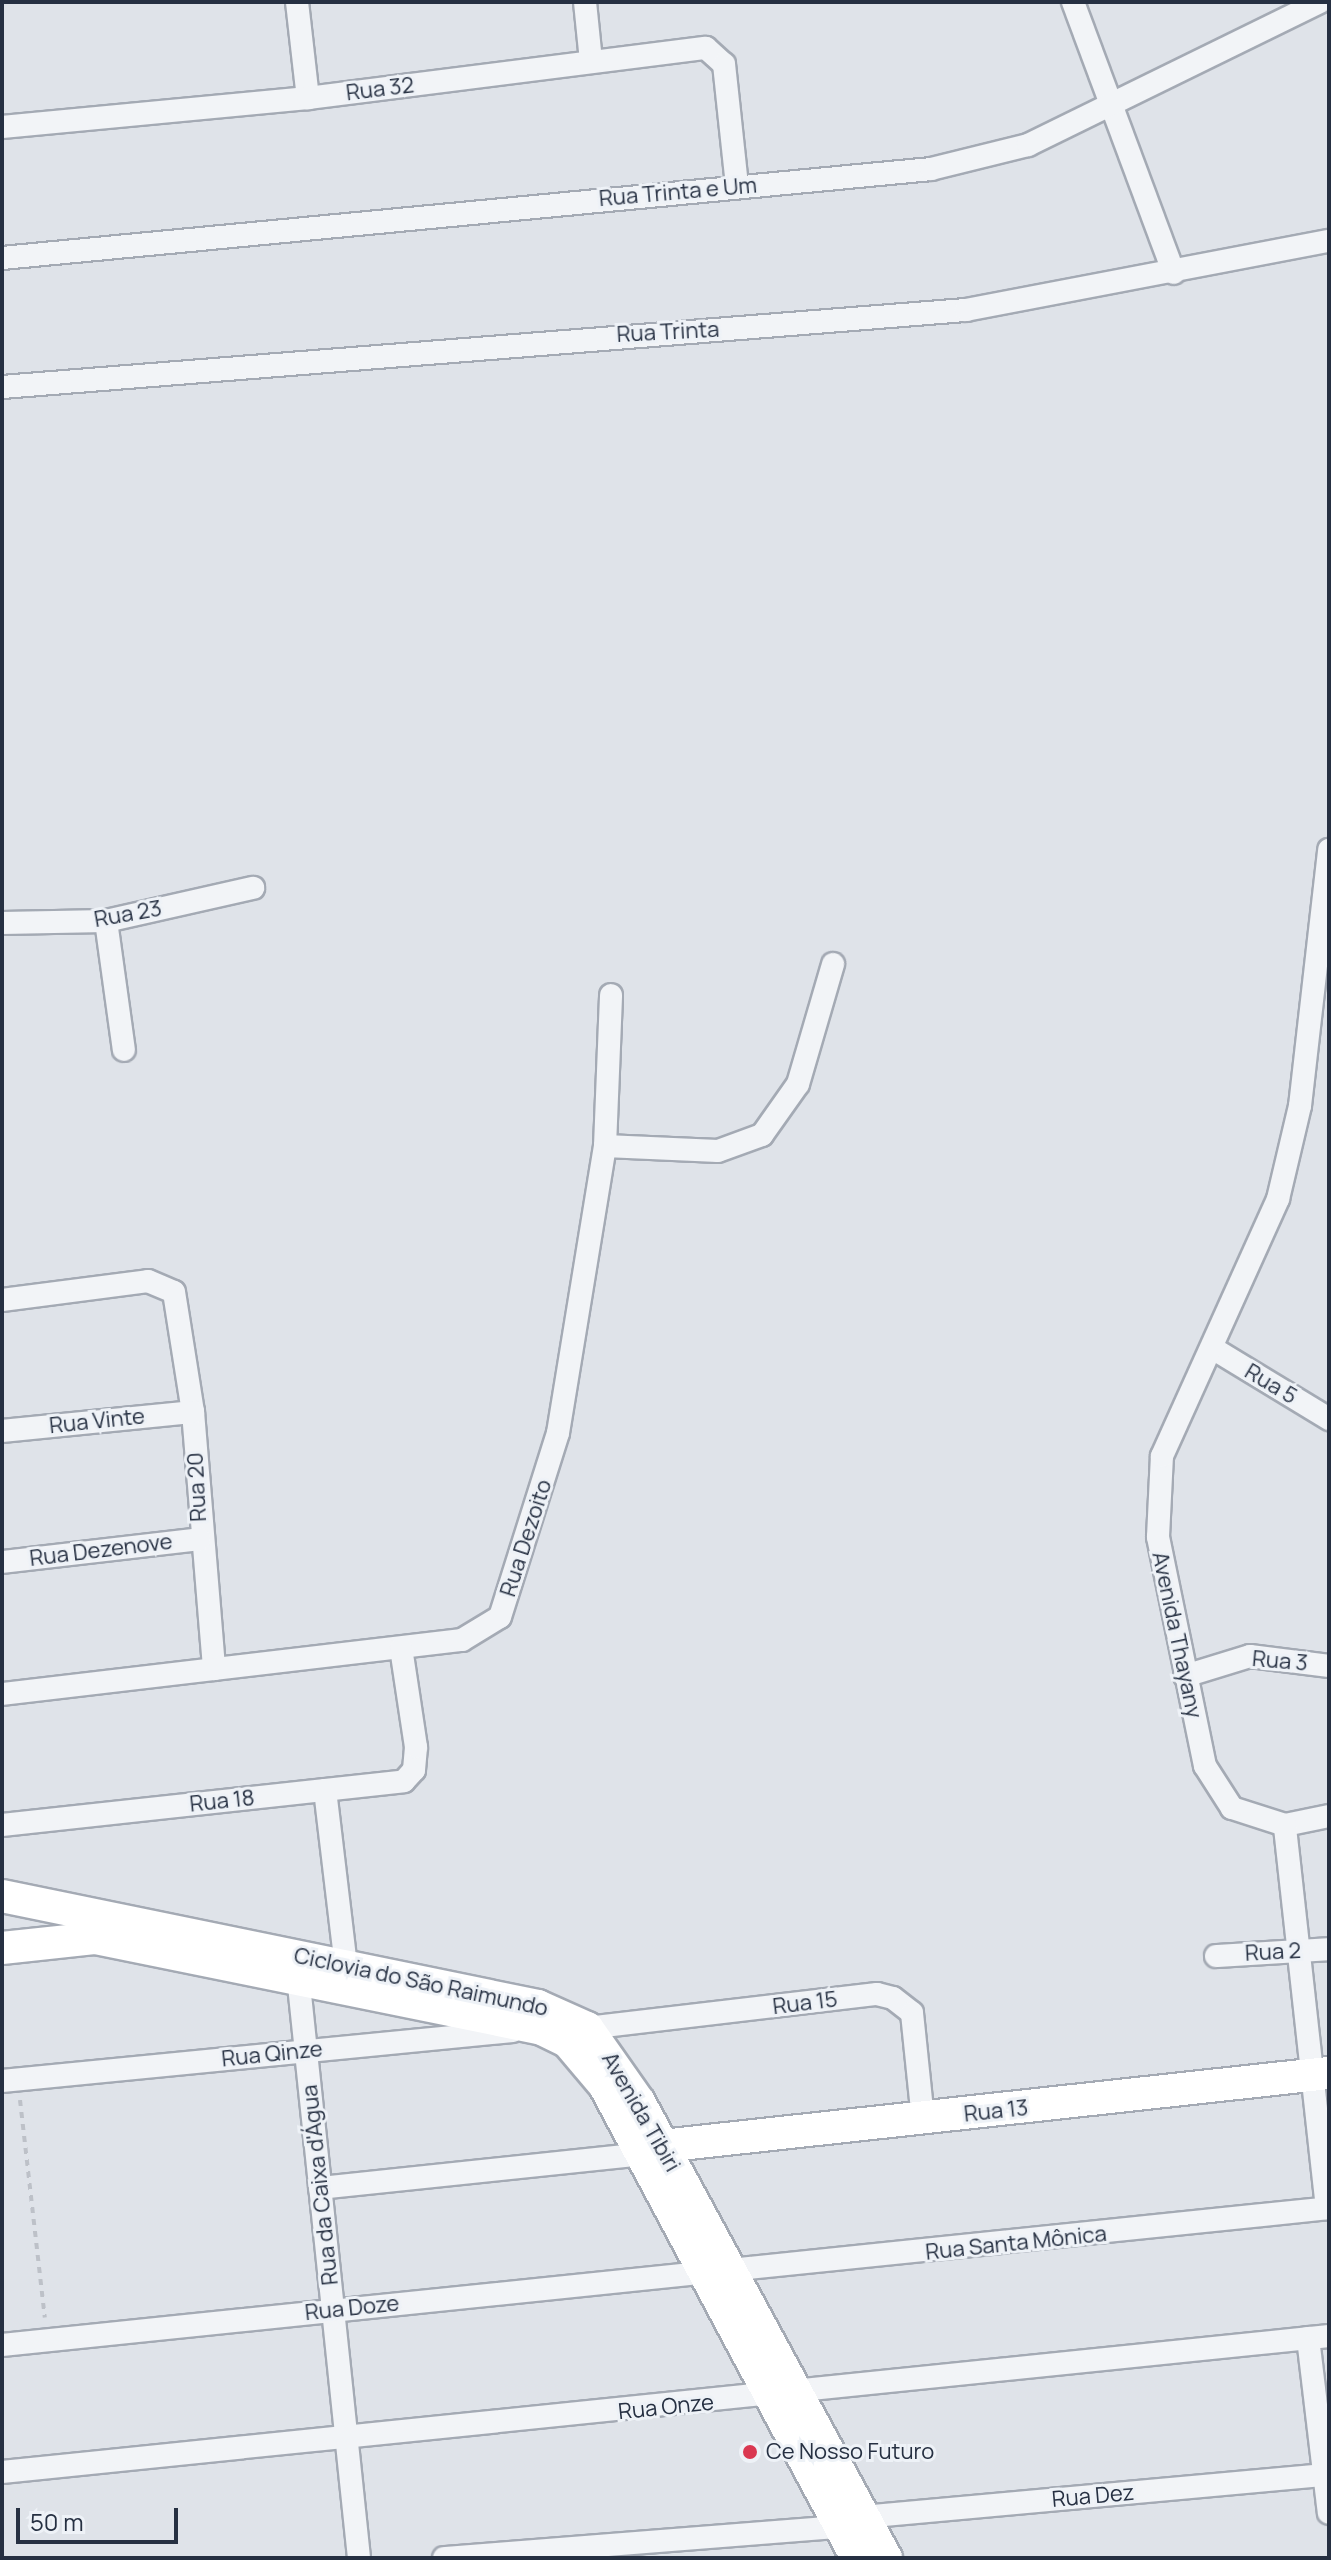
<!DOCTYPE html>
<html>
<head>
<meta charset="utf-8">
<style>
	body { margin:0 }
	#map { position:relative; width:1331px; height:2560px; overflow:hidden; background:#dfe3e9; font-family:Manrope,sans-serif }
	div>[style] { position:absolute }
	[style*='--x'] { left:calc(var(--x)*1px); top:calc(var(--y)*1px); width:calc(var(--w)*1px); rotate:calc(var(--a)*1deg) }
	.path>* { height:4px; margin-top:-2px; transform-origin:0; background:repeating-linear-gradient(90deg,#bdc1c8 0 6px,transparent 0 12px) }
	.roads { filter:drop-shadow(2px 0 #a4aab4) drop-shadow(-2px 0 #a4aab4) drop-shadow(0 2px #a4aab4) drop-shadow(0 -2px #a4aab4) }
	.street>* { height:22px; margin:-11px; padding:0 11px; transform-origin:11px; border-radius:11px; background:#f2f4f7 }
	.secondary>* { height:32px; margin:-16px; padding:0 16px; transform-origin:16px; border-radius:16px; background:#fff }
	.dots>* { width:22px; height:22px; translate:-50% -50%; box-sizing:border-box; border:4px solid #eef2f7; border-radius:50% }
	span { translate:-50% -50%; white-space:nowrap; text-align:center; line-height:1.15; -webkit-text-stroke:6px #eef2f7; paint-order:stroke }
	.street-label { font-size:22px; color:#263042 }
	.poi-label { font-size:22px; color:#263042 }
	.left { translate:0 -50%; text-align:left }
	.frame { position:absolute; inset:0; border:4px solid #263042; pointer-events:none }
	.scale { position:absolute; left:16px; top:2508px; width:162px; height:36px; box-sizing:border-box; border:4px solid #263042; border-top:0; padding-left:10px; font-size:24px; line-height:28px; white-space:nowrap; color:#263042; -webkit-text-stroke:6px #eef2f7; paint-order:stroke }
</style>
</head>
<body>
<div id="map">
	<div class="path">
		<i style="--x:20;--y:2100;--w:219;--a:83.5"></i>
	</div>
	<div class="roads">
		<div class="street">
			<i style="--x:297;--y:2;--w:97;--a:83.5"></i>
			<i style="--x:585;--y:2;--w:59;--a:84.2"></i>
			<i style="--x:1073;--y:2;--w:289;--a:69.6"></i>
			<i style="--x:2;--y:127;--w:307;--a:-5.4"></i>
			<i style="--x:308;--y:98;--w:401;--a:-7.2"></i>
			<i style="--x:706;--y:48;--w:24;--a:42"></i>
			<i style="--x:724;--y:64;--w:123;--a:83.9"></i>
			<i style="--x:2;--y:258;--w:933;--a:-5.47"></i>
			<i style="--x:931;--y:169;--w:100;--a:-13.9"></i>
			<i style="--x:1028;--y:145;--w:325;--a:-26.1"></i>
			<i style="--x:2;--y:387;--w:967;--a:-4.57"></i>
			<i style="--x:966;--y:310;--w:369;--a:-10.8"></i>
			<i style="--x:106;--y:921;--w:130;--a:82.1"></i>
			<i style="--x:2;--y:923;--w:104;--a:-1.1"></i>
			<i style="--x:106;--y:921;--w:151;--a:-12.7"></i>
			<i style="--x:605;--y:1146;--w:113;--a:2.5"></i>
			<i style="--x:718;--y:1151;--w:47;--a:-20"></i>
			<i style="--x:762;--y:1135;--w:62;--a:-54.8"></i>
			<i style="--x:798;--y:1084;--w:125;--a:-73.7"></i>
			<i style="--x:2;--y:1300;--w:147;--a:-7.4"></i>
			<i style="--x:148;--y:1281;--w:28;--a:23"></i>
			<i style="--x:174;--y:1292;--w:121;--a:81"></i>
			<i style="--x:193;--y:1412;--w:258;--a:85.3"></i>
			<i style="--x:1214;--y:1349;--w:135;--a:31.3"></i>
			<i style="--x:2;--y:1431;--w:192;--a:-5.7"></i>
			<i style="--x:2;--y:1562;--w:199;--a:-6.6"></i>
			<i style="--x:1185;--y:1676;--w:68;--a:-17.1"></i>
			<i style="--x:1250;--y:1656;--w:80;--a:7.2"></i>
			<i style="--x:2;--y:1694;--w:463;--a:-6.7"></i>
			<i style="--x:462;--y:1640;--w:44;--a:-31.2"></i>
			<i style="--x:500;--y:1617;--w:193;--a:-72.5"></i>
			<i style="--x:558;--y:1433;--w:291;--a:-80.7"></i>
			<i style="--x:605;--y:1146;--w:151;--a:-87.7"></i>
			<i style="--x:325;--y:1790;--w:176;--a:83.2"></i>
			<i style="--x:2;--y:1825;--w:404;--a:-6.2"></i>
			<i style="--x:404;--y:1781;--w:15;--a:-48"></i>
			<i style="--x:414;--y:1770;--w:23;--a:-85"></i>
			<i style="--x:416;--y:1747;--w:100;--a:-98.6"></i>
			<i style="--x:1285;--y:1825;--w:45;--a:-11.6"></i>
			<i style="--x:1216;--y:1956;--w:113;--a:-3.5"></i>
			<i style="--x:297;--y:1966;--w:595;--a:84.02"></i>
			<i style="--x:587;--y:2028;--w:292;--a:-6.7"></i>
			<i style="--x:877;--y:1994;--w:16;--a:14"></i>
			<i style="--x:893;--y:1998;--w:24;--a:38"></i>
			<i style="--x:912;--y:2013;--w:107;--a:84.1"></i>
			<i style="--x:2;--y:2081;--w:513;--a:-5.59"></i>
			<i style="--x:320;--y:2188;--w:324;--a:-6"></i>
			<i style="--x:1327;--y:2208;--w:385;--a:-96.3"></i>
			<i style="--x:1285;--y:1825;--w:56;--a:-162.2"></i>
			<i style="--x:1232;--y:1808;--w:50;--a:-122.7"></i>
			<i style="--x:1205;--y:1766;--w:234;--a:-101.6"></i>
			<i style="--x:1158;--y:1537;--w:81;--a:-87.2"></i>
			<i style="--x:1162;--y:1456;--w:282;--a:-65.7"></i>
			<i style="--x:1278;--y:1199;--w:96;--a:-76.7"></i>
			<i style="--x:1300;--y:1106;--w:258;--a:-83.5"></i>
			<i style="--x:1308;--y:2338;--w:176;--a:83.2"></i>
			<i style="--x:2;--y:2345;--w:1334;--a:-5.89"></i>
			<i style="--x:2;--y:2472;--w:1334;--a:-5.85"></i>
			<i style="--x:862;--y:2517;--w:465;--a:-5.2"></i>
			<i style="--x:444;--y:2558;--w:395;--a:-4.5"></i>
		</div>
		<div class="secondary">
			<i style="--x:2;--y:1896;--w:547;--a:11.6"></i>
			<i style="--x:538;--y:2006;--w:54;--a:24.2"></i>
			<i style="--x:587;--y:2028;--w:90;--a:54.9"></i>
			<i style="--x:639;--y:2102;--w:519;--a:61.56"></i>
			<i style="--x:81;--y:1935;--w:470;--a:11.5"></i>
			<i style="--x:542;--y:2029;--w:28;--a:26"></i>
			<i style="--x:567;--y:2041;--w:59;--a:49.8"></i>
			<i style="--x:605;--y:2086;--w:535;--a:61.9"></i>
			<i style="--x:2;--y:1948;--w:95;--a:-6.1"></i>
			<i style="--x:662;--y:2146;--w:671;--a:-6.25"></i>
		</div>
	</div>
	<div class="dots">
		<i style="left:750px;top:2452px;background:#da3851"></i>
	</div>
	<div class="street-label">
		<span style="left:380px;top:89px;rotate:-7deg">Rua 32</span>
		<span style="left:678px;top:192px;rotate:-5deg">Rua Trinta e Um</span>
		<span style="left:668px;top:332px;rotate:-3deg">Rua Trinta</span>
		<span style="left:128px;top:914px;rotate:-10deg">Rua 23</span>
		<span style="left:1271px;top:1384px;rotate:31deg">Rua 5</span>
		<span style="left:97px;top:1421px;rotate:-6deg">Rua Vinte</span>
		<span style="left:197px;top:1487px;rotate:-93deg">Rua 20</span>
		<span style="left:526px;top:1538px;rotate:-72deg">Rua Dezoito</span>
		<span style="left:101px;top:1550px;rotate:-7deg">Rua Dezenove</span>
		<span style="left:1177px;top:1635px;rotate:78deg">Avenida Thayany</span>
		<span style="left:1280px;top:1661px;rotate:5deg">Rua 3</span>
		<span style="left:222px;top:1801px;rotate:-6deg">Rua 18</span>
		<span style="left:1273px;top:1952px;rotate:-3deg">Rua 2</span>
		<span style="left:421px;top:1982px;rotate:12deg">Ciclovia do São Raimundo</span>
		<span style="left:805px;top:2003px;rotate:-7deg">Rua 15</span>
		<span style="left:272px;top:2054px;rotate:-6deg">Rua Qinze</span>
		<span style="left:996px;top:2111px;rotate:-6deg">Rua 13</span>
		<span style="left:641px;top:2112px;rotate:60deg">Avenida Tibiri</span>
		<span style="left:320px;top:2185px;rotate:-96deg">Rua da Caixa d'Água</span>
		<span style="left:1016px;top:2243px;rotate:-6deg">Rua Santa Mônica</span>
		<span style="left:352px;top:2308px;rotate:-6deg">Rua Doze</span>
		<span style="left:666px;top:2407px;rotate:-6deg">Rua Onze</span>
		<span style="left:1093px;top:2496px;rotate:-5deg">Rua Dez</span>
	</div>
	<div class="poi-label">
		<span class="left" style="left:766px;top:2452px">Ce Nosso Futuro</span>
	</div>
	<div class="frame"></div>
	<div class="scale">50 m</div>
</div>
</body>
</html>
